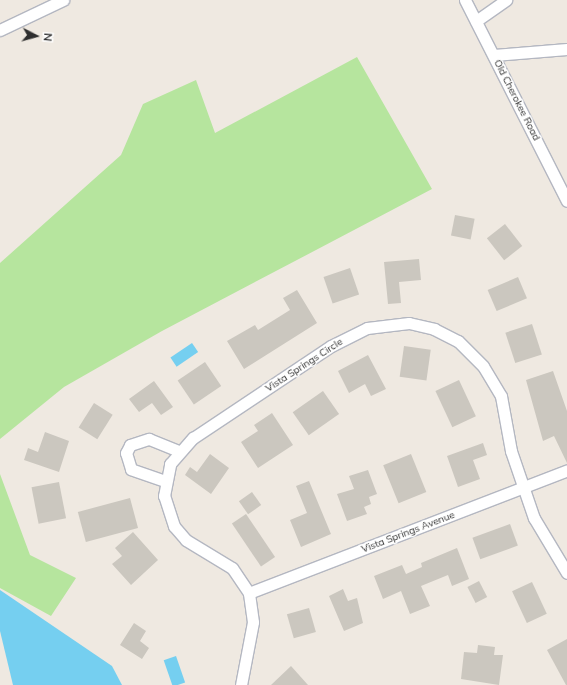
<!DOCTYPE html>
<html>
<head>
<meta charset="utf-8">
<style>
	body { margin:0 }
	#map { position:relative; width:567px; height:685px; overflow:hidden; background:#efe9e1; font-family:Mulish,sans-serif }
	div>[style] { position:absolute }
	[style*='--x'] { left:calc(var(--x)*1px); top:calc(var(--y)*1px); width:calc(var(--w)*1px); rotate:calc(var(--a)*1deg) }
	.green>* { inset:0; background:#b6e59e }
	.water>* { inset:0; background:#75cff0; transform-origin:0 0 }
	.building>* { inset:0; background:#cbc7bf; transform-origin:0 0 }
	.roads { filter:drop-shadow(1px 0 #b4b7c1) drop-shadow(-1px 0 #b4b7c1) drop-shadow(0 1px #b4b7c1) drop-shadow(0 -1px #b4b7c1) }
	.minor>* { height:11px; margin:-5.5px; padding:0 5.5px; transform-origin:5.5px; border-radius:5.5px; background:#fff }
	span { translate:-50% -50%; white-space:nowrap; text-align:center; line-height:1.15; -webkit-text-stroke:3px #fff; paint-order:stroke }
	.street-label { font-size:10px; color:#2e2e2e }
	.north { position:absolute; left:16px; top:16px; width:40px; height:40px; -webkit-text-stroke:3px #fff; paint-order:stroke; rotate:96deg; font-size:11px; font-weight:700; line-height:16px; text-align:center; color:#2e2e2e }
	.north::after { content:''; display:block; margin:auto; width:14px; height:18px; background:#2e2e2e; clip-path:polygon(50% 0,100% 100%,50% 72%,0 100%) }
</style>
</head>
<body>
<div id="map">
	<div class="green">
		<i style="clip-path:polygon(357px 57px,432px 189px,162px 331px,64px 387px,0 439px,0 263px,121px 155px,143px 104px,196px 80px,215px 133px)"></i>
		<i style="clip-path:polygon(0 474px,30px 555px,76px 578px,51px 616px,0 588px)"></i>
	</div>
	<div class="water">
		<i style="left:192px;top:343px;width:11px;height:26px;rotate:56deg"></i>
		<i style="clip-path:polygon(0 590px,112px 666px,122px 685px,13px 685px,0 631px)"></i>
		<i style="left:176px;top:656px;width:28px;height:13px;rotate:71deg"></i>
	</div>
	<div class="building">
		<i style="left:455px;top:215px;width:20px;height:21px;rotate:11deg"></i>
		<i style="left:505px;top:224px;width:28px;height:23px;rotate:52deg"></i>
		<i style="clip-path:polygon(419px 259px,421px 280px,399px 282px,401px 303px,388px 304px,384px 262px)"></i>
		<i style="left:350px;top:268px;width:28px;height:28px;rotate:71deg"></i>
		<i style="left:518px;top:277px;width:23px;height:33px;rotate:67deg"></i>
		<i style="clip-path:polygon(297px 290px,317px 323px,244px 369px,227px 341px,255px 325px,258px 330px,290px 310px,283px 298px)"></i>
		<i style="left:532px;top:324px;width:32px;height:28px;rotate:72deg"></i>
		<i style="left:404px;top:346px;width:27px;height:31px;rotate:8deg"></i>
		<i style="clip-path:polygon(368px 355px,386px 389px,371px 396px,365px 384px,349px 393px,338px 371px)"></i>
		<i style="left:205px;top:362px;width:29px;height:33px;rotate:56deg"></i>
		<i style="clip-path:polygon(553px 371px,567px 411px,567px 463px,554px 436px,543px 441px,526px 380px)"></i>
		<i style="left:459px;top:380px;width:40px;height:26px;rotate:65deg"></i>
		<i style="clip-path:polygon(154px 381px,173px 407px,161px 415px,152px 403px,139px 412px,129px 399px)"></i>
		<i style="left:323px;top:391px;width:28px;height:37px;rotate:55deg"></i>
		<i style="left:94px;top:403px;width:22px;height:29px;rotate:32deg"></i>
		<i style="clip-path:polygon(272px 413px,293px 445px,258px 468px,241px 442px,258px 431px,254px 425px)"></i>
		<i style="clip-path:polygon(45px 432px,69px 441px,59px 472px,24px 460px,28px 448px,38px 452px)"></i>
		<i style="clip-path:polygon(483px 443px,487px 455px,473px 460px,480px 479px,458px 487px,447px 456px)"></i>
		<i style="clip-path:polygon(210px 454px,229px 468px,211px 494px,185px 475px,190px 467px,197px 472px)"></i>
		<i style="left:411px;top:454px;width:41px;height:30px;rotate:68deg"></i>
		<i style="clip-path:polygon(368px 470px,377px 494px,369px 497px,371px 504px,364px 507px,367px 514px,347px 521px,337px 494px,354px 489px,349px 476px)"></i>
		<i style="clip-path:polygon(309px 481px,331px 534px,301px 547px,290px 520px,307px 513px,296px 486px)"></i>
		<i style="left:59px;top:482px;width:37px;height:28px;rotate:79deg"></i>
		<i style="left:252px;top:492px;width:16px;height:16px;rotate:55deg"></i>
		<i style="left:130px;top:498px;width:31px;height:54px;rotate:75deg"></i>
		<i style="left:246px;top:514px;width:52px;height:17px;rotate:56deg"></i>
		<i style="left:510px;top:524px;width:23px;height:40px;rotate:70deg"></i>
		<i style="clip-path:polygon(133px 532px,158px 560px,131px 585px,112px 564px,122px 556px,115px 548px)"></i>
		<i style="clip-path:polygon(457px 548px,469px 579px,452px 586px,448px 575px,421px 586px,430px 606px,410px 614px,401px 591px,383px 599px,374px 576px,402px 565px,406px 574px,422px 567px,421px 563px)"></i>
		<i style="left:479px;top:581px;width:18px;height:13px;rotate:63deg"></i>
		<i style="left:532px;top:582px;width:35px;height:22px;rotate:65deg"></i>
		<i style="clip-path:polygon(343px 589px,348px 601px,357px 598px,363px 623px,344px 631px,329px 596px)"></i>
		<i style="left:309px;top:608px;width:25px;height:23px;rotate:74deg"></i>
		<i style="clip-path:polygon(134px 623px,146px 631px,140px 641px,149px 648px,142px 659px,120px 645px)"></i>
		<i style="clip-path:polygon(567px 639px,567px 685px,566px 685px,547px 650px)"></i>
		<i style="clip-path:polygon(478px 645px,495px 647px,494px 655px,503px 655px,499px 685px,461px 679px,464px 652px,477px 653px)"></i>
		<i style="clip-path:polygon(291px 666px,308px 685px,271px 685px)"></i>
	</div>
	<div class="roads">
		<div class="minor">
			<i style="--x:465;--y:0;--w:225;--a:63.1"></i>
			<i style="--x:476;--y:21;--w:37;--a:-35"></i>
			<i style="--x:0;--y:30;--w:70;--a:-25.5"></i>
			<i style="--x:494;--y:55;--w:73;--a:-4.7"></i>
			<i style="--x:165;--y:481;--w:36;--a:-161"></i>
			<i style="--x:131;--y:469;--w:17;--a:-107"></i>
			<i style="--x:126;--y:453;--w:9;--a:-63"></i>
			<i style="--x:130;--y:445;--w:20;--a:-18"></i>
			<i style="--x:149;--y:439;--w:32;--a:22"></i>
			<i style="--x:249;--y:593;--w:341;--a:-21.1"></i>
			<i style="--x:241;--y:685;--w:64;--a:-79.2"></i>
			<i style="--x:253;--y:622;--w:29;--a:-98"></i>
			<i style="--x:249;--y:593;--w:30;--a:-124"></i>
			<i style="--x:232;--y:568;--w:54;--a:-148.7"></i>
			<i style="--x:186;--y:540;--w:18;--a:-131"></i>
			<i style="--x:174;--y:526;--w:32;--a:-108"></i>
			<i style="--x:164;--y:496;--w:33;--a:-79"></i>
			<i style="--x:170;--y:464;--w:35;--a:-49"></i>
			<i style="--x:193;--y:438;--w:166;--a:-33.7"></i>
			<i style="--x:331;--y:346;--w:40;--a:-26.6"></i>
			<i style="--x:367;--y:328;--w:42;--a:-6.8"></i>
			<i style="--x:409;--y:323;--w:26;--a:13"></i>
			<i style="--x:434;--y:329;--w:27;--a:27"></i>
			<i style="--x:458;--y:341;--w:35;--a:45"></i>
			<i style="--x:483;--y:366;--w:35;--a:59"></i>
			<i style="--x:501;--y:396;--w:56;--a:79.7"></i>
			<i style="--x:511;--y:451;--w:71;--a:71.1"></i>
			<i style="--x:534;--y:518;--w:64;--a:59"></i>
		</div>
	</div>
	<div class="street-label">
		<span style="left:517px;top:100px;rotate:63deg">Old Cherokee Road</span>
		<span style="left:304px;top:365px;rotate:-33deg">Vista Springs Circle</span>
		<span style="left:408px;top:532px;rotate:-21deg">Vista Springs Avenue</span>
	</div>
	<div class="north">N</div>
</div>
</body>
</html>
